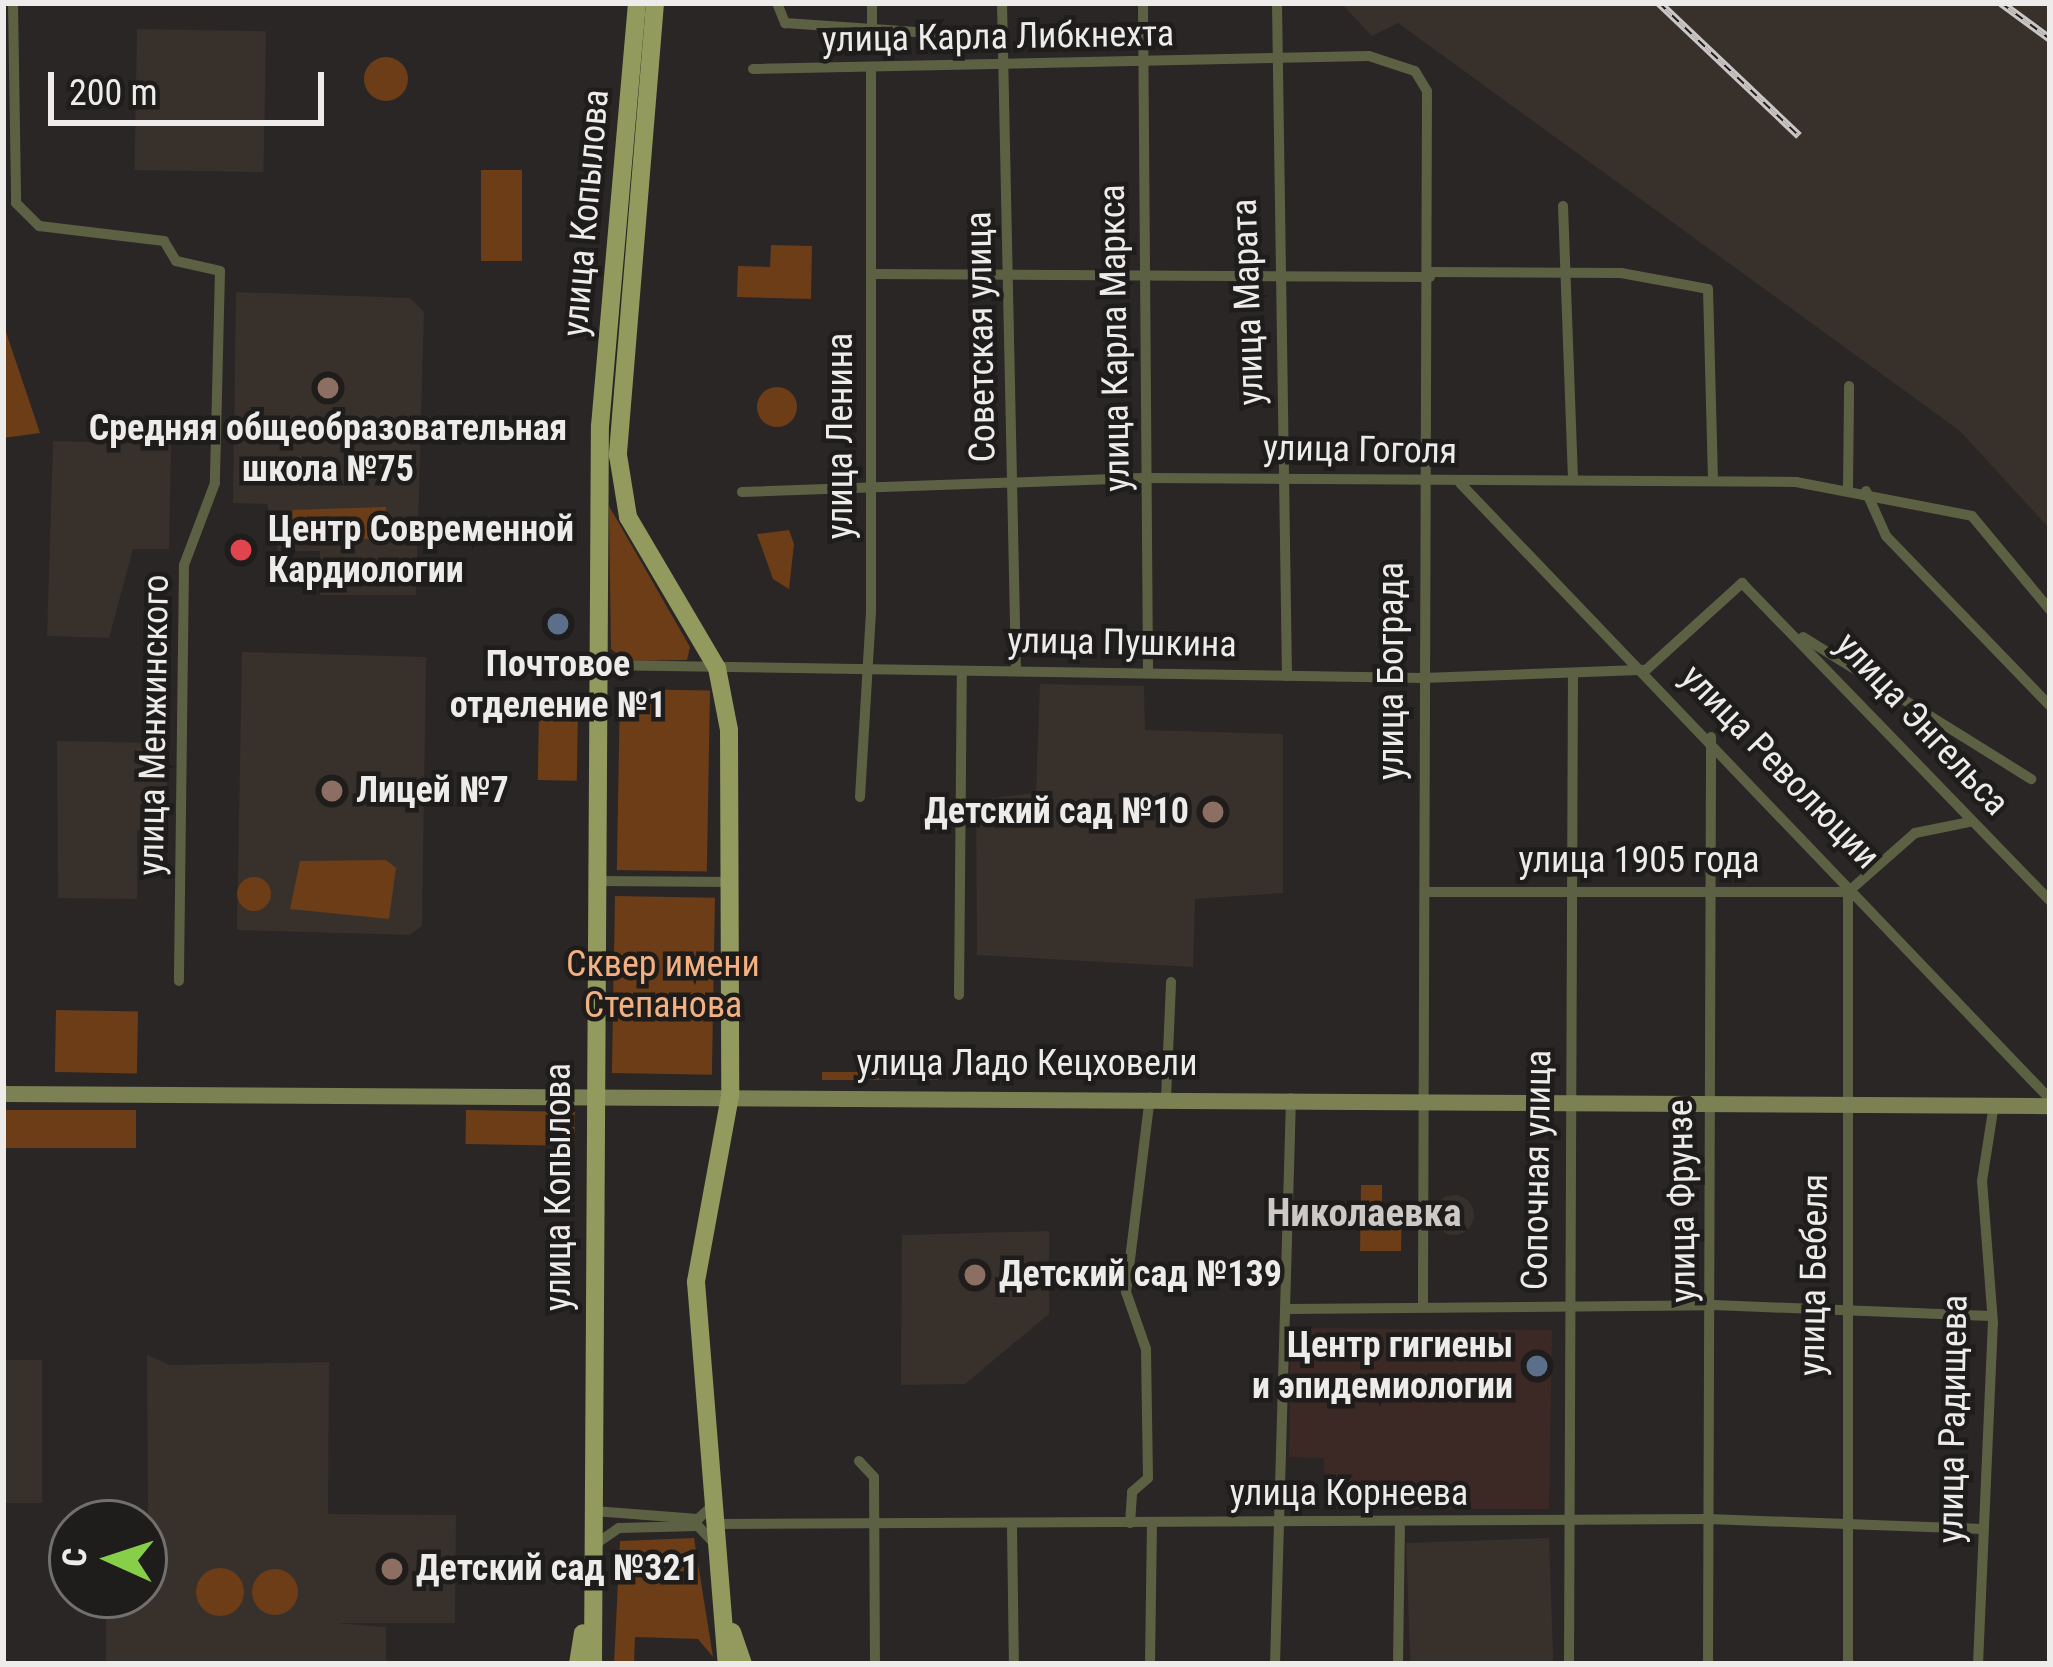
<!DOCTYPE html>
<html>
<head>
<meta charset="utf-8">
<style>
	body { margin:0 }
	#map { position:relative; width:2053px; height:1667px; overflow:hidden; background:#292625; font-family:"Roboto Condensed",sans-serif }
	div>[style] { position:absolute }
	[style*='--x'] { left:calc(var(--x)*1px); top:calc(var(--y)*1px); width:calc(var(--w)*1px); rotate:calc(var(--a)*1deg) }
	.commercial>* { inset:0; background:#3c2926 }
	.built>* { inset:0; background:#38302b; transform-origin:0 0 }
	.round { border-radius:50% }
	.green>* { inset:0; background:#6c3d17; transform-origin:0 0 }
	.minor>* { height:10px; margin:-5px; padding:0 5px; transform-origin:5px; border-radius:5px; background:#5d6144 }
	.secondary>* { height:16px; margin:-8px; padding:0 8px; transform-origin:8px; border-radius:8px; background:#7b8153 }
	.primary>* { height:18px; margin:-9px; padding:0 9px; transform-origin:9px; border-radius:9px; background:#939a5e }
	.rail>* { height:8px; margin-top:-4px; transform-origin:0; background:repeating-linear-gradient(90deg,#1f1d1b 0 9px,#cac7c6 0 18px); box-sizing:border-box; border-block:3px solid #cac7c6 }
	.dots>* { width:33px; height:33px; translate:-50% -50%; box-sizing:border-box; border:6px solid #1f1d1b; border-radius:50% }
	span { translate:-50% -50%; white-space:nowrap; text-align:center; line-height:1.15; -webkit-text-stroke:9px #1f1d1b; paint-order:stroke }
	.street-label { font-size:36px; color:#eeeceb }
	.poi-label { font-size:36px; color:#eeeceb; font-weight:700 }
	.left { translate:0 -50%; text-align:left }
	.right { translate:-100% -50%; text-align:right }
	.park-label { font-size:36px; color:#f4b081 }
	.neighbourhood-label { font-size:39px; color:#ccc9c7; font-weight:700 }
	.frame { position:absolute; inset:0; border:6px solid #eeeceb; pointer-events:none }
	.north { position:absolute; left:48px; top:1499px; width:120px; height:120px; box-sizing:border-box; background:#1f1d1b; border:3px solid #72706e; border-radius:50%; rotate:273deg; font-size:33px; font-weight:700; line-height:48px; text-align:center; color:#eeeceb }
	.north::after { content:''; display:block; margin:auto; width:42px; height:54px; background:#88cf49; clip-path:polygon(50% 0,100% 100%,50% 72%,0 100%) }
	.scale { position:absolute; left:48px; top:72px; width:276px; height:54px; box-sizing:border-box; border:6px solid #eeeceb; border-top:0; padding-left:15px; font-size:36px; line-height:42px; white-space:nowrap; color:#eeeceb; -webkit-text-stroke:9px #1f1d1b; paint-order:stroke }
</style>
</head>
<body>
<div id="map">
	<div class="commercial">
		<i style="clip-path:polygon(1291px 1328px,1552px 1330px,1549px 1509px,1323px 1508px,1324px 1458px,1289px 1457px)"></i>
	</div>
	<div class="built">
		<i style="clip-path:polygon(1341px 3px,2050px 3px,2050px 529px,1960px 431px,1398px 23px,1372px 36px)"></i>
		<i style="left:137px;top:29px;width:129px;height:141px;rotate:1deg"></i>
		<i style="clip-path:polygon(236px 292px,410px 298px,424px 312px,416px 595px,320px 595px,320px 551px,278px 551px,267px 504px,233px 503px)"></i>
		<i style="clip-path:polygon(53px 441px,171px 444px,169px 549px,133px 549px,109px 638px,47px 636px)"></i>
		<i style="clip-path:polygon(242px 652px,426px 657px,422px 926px,410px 935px,237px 930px)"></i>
		<i style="clip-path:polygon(1040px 684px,1144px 686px,1145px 730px,1283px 734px,1283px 893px,1195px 899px,1193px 967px,977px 955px,976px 800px,1036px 793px)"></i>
		<i style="clip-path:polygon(57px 741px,167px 743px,166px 829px,137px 830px,137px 899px,58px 898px)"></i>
		<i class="round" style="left:1434px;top:1195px;width:40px;height:40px"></i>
		<i style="clip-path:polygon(1049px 1231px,1049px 1314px,965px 1384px,901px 1385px,902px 1235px)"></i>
		<i style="clip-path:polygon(147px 1355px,170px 1365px,329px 1362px,328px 1514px,456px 1515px,455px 1623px,336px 1623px,386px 1627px,386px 1664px,106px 1664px,106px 1595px,144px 1595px,144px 1523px,106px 1520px,148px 1518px)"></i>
		<i style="left:3px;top:1360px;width:39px;height:143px"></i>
		<i style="left:1549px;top:1538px;width:126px;height:143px;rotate:88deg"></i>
	</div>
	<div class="green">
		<i class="round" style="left:364px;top:57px;width:44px;height:44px"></i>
		<i style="left:481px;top:170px;width:41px;height:91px"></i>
		<i style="clip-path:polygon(771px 245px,812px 246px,811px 299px,737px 297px,738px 266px,770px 267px)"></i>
		<i style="clip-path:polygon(3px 326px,4px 326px,40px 433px,3px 438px)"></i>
		<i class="round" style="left:757px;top:387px;width:40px;height:40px"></i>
		<i style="clip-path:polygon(609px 506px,690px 647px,687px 660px,627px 661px,611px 649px)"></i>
		<i style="clip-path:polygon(386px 507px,383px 540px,282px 534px,290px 510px)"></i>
		<i style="clip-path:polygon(789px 530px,794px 544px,789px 589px,773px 579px,757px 534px)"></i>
		<i style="left:620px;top:689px;width:90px;height:181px;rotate:1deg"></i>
		<i style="left:539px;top:711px;width:39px;height:69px;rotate:1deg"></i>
		<i style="clip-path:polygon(386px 860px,396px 868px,389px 919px,290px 909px,300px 861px)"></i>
		<i class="round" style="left:237px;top:877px;width:34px;height:34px"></i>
		<i style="left:615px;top:896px;width:100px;height:177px;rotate:1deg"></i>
		<i style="left:56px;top:1010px;width:82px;height:62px;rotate:1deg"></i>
		<i style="left:822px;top:1072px;width:116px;height:8px"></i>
		<i style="left:3px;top:1110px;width:133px;height:38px"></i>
		<i style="left:466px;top:1110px;width:109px;height:34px;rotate:1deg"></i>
		<i style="clip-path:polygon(1361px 1185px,1382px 1185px,1382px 1210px,1402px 1210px,1401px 1251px,1360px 1251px)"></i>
		<i style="clip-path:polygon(694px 1538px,713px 1657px,698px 1639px,635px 1637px,634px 1664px,614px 1664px,620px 1541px)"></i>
		<i class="round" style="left:196px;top:1568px;width:48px;height:48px"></i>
		<i class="round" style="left:252px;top:1569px;width:46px;height:46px"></i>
	</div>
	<div class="minor">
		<i style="--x:13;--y:3;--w:200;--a:89.1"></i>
		<i style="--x:777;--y:3;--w:22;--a:68"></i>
		<i style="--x:785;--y:23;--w:219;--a:3.9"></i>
		<i style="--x:1002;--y:3;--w:667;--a:88.8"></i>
		<i style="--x:1143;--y:3;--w:669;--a:89.57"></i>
		<i style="--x:1277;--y:3;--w:673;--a:89.15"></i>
		<i style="--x:872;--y:27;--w:24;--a:-90"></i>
		<i style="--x:753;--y:69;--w:616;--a:-1.21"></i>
		<i style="--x:1369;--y:56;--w:48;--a:18.1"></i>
		<i style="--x:1415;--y:71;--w:23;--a:59"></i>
		<i style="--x:1427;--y:91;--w:1215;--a:90.19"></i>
		<i style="--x:16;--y:203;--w:33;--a:45"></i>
		<i style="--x:39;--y:226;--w:126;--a:6.8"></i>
		<i style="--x:164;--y:241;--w:23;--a:59"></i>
		<i style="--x:176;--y:261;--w:45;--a:12.8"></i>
		<i style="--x:220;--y:271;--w:212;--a:91.4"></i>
		<i style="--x:215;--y:483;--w:88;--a:110.7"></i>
		<i style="--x:184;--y:565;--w:416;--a:90.7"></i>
		<i style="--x:1563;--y:206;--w:269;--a:87.9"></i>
		<i style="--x:1430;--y:272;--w:191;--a:0.3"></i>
		<i style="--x:1621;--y:273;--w:88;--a:10.4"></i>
		<i style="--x:1708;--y:289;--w:186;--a:88.5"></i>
		<i style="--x:872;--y:274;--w:558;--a:0.31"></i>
		<i style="--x:1460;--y:483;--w:853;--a:46.24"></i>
		<i style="--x:1848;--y:489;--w:103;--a:-89.4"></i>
		<i style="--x:1866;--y:491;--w:49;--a:66"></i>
		<i style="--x:1886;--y:536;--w:236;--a:46"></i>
		<i style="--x:742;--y:492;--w:407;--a:-2"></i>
		<i style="--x:1149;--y:478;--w:647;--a:0.35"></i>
		<i style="--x:1796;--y:482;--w:179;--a:10.9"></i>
		<i style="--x:1972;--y:516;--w:122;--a:50.3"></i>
		<i style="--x:1803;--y:637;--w:269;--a:31.9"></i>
		<i style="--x:597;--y:665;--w:826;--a:0.9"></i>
		<i style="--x:1423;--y:678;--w:223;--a:-2.1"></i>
		<i style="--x:1646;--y:670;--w:130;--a:-42.2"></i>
		<i style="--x:1742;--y:583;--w:443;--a:45.9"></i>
		<i style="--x:860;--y:797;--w:185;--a:-86.6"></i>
		<i style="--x:871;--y:612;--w:539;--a:-90"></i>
		<i style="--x:597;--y:881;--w:136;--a:0.4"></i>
		<i style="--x:1429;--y:892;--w:419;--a:0"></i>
		<i style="--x:959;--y:995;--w:324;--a:-89.5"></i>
		<i style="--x:1166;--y:1098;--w:116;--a:-87.5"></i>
		<i style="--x:1288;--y:1309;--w:426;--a:-0.5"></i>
		<i style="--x:1714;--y:1305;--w:276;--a:2.3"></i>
		<i style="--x:859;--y:1461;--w:22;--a:47"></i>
		<i style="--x:874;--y:1477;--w:187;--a:89.7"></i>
		<i style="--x:594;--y:1511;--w:104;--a:4.4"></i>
		<i style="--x:698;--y:1519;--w:16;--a:-43"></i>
		<i style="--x:1130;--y:1523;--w:31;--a:-86"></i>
		<i style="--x:1132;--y:1492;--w:21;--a:-41"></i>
		<i style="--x:1148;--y:1478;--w:129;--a:-90.9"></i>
		<i style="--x:1146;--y:1349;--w:60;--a:-109.3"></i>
		<i style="--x:1126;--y:1292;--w:196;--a:-83"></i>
		<i style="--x:712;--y:1524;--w:996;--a:-0.29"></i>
		<i style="--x:1708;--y:1519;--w:275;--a:2.1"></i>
		<i style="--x:1012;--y:1527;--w:137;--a:89.2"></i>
		<i style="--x:593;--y:1546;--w:32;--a:-35"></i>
		<i style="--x:619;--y:1528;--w:79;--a:-1.5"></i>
		<i style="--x:698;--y:1526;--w:23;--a:47"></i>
		<i style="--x:1150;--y:1664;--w:140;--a:-89.2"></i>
		<i style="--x:1275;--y:1664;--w:566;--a:-88.38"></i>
		<i style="--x:1398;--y:1664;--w:137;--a:-89.2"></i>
		<i style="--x:1569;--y:1664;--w:989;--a:-89.77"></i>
		<i style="--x:1708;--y:1664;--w:927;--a:-89.81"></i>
		<i style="--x:1848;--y:1664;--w:772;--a:-90"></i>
		<i style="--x:1848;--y:892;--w:89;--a:-41.4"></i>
		<i style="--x:1915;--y:833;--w:55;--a:-11.5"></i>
		<i style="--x:1978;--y:1664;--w:341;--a:-87.5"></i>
		<i style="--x:1993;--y:1323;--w:142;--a:-94.4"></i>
		<i style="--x:1982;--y:1181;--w:78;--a:-81.1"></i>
	</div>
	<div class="secondary">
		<i style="--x:3;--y:1094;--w:2047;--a:0.34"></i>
	</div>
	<div class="primary">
		<i style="--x:655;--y:3;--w:454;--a:94.7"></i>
		<i style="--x:618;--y:455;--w:63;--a:80.8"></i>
		<i style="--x:628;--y:517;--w:175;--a:59.5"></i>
		<i style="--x:717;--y:668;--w:63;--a:79"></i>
		<i style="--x:729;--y:730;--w:366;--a:89.8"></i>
		<i style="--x:730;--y:1096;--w:189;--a:100.4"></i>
		<i style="--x:696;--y:1282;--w:383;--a:85.4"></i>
		<i style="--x:732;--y:1632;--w:34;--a:71"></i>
		<i style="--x:578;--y:1664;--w:31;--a:-81"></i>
		<i style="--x:593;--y:1664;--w:1238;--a:-89.68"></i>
		<i style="--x:600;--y:426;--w:425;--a:-85"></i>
	</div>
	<div class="rail">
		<i style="--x:1659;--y:3;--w:193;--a:43.5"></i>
		<i style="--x:2001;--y:3;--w:61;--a:36.3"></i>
	</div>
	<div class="dots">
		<i style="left:328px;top:388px;background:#8d6e63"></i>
		<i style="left:241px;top:550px;background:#e0444e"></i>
		<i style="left:558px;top:624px;background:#5c6f8a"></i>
		<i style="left:332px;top:791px;background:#8d6e63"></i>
		<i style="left:1213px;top:812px;background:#8d6e63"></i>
		<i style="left:975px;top:1275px;background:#8d6e63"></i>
		<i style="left:1537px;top:1366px;background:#5c6f8a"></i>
		<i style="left:392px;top:1569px;background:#8d6e63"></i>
	</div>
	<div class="street-label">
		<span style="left:998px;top:37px;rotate:-1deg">улица Карла Либкнехта</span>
		<span style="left:586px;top:213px;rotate:-85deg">улица Копылова</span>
		<span style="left:1248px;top:302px;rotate:-92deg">улица Марата</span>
		<span style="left:981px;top:337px;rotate:-91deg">Советская улица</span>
		<span style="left:1115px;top:338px;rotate:-91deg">улица Карла Маркса</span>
		<span style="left:841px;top:436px;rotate:-90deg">улица Ленина</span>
		<span style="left:1360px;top:450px;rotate:1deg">улица Гоголя</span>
		<span style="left:1122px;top:643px;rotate:1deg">улица Пушкина</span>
		<span style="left:1392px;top:671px;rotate:-90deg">улица Бограда</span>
		<span style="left:1922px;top:724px;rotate:47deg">улица Энгельса</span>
		<span style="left:154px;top:725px;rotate:-89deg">улица Менжинского</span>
		<span style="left:1780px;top:767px;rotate:46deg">улица Революции</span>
		<span style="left:1639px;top:861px">улица 1905 года</span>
		<span style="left:1027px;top:1064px">улица Ладо Кецховели</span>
		<span style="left:1537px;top:1170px;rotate:-89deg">Сопочная улица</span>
		<span style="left:559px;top:1187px;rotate:-90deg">улица Копылова</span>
		<span style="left:1682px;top:1201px;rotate:-91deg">улица Фрунзе</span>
		<span style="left:1814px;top:1275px;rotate:-89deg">улица Бебеля</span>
		<span style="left:1953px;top:1419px;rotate:-89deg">улица Радищева</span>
		<span style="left:1349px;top:1494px">улица Корнеева</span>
	</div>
	<div class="poi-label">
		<span style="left:328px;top:449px">Средняя общеобразовательная<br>школа №75</span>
		<span class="left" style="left:268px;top:550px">Центр Современной<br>Кардиологии</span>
		<span style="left:558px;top:685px">Почтовое<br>отделение №1</span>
		<span class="left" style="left:356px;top:791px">Лицей №7</span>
		<span class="right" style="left:1189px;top:812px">Детский сад №10</span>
		<span class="left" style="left:999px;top:1275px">Детский сад №139</span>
		<span class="right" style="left:1513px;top:1366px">Центр гигиены<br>и эпидемиологии</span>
		<span class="left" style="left:416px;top:1569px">Детский сад №321</span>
	</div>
	<div class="park-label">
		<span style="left:663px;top:985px">Сквер имени<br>Степанова</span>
	</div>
	<div class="neighbourhood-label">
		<span style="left:1364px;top:1213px">Николаевка</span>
	</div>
	<div class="frame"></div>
	<div class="north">С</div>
	<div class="scale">200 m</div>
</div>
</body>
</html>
